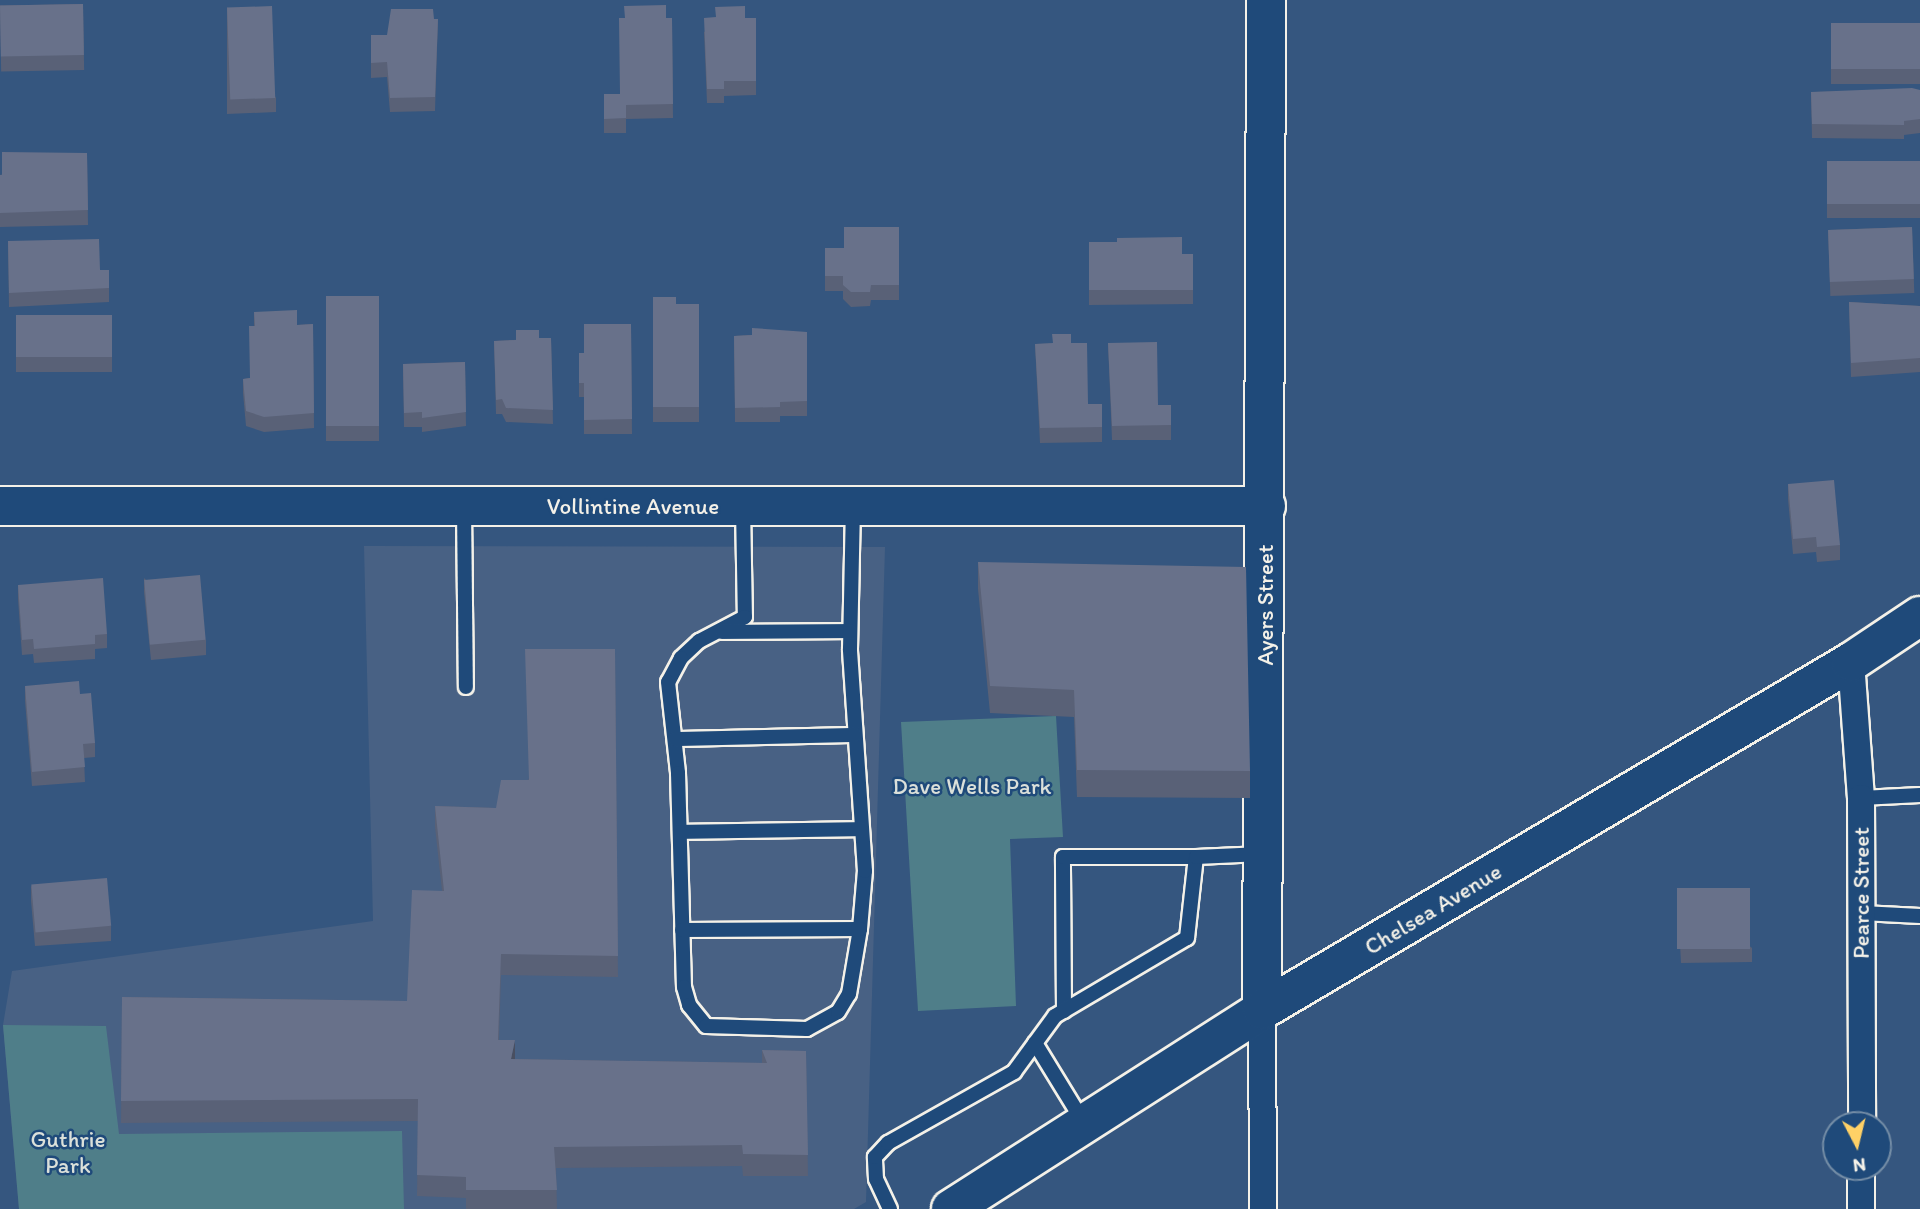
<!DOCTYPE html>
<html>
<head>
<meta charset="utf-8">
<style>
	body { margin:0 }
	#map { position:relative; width:1920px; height:1209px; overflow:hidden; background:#35567f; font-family:Itim,sans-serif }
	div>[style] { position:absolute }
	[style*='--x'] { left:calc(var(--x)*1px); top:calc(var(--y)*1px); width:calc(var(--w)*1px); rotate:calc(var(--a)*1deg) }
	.built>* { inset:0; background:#486184 }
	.green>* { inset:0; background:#4f7e89 }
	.roads { filter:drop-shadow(2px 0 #f4f1e8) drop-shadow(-2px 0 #f4f1e8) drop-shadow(0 2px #f4f1e8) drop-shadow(0 -2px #f4f1e8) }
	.lane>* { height:14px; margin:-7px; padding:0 7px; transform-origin:7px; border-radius:7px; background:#1f4a7a }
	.street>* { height:26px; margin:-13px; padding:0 13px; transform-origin:13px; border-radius:13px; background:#1f4a7a }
	.secondary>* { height:38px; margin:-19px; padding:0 19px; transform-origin:19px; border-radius:19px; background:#1f4a7a }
	.wall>* { inset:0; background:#596177; transform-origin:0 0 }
	.shaded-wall>* { inset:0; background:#494f61 }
	.building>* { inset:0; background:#68718a; transform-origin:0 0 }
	span { translate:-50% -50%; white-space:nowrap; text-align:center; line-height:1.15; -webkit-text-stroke:5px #1f4a7a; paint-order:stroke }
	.street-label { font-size:23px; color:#f4f1e8 }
	.park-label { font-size:23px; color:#dbe0da }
	.north { position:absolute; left:1822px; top:1111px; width:70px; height:70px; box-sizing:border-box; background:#1f4a7a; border:2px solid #748da6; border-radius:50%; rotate:173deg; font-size:19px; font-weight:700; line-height:28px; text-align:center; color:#f4f1e8 }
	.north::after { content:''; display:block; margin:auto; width:24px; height:32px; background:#ffd166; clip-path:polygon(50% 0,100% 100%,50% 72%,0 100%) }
</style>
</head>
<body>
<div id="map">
	<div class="built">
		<i style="clip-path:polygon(364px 546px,885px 547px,866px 1202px,854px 1209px,19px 1209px,3px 1025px,12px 971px,373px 921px)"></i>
	</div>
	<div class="green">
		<i style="clip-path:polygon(1056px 716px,1063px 837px,1010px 839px,1016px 1006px,918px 1011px,901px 722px)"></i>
		<i style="clip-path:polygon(3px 1025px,106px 1026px,119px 1134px,402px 1131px,404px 1209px,19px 1209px)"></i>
	</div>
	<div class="roads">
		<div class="lane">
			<i style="--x:743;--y:507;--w:110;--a:89"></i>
			<i style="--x:745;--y:617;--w:52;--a:152.4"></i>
			<i style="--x:699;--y:641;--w:25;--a:137"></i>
			<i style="--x:681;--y:658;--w:27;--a:118"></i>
			<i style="--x:668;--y:682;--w:92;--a:83.7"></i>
			<i style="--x:678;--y:773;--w:214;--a:88.4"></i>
			<i style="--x:684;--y:987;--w:19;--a:74"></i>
			<i style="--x:689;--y:1005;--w:27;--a:51"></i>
			<i style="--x:706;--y:1026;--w:101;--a:1.7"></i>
			<i style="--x:807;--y:1029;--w:35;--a:-29"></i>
			<i style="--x:838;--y:1012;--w:21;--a:-59"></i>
			<i style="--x:849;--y:994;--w:66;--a:-80.4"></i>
			<i style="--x:860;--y:929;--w:58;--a:-85.1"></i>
			<i style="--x:865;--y:871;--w:223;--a:-93.9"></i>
			<i style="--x:850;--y:649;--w:141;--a:-88.8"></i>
			<i style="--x:464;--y:508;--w:179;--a:89.4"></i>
			<i style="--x:722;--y:632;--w:128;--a:-0.4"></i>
			<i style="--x:675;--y:739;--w:180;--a:-1.3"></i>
			<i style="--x:1861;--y:798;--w:59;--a:-2.9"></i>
			<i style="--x:680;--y:832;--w:182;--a:-0.9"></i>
			<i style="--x:1862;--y:913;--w:58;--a:3"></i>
			<i style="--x:682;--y:930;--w:178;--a:-0.3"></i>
			<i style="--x:1064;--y:1011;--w:154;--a:-90.4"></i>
			<i style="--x:1063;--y:857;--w:133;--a:0"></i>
			<i style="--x:1035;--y:1043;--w:94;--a:58.5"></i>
			<i style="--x:890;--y:1209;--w:33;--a:-115"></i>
			<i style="--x:876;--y:1179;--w:22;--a:-93"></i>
			<i style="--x:875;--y:1157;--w:19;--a:-47"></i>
			<i style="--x:888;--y:1143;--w:145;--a:-29.4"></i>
			<i style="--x:1014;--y:1072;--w:69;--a:-53.8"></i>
			<i style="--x:1055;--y:1016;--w:153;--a:-30.6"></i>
			<i style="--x:1187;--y:938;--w:81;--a:-83.7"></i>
			<i style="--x:1196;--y:857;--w:66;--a:-2.6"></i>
		</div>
		<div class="street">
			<i style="--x:1851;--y:662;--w:136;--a:85.8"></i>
			<i style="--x:1861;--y:798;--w:327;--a:89.8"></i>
			<i style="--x:1262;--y:1010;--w:199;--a:89.7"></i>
			<i style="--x:1861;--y:1209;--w:42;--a:-90"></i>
		</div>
		<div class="secondary">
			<i style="--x:0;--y:506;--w:1266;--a:0"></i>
			<i style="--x:1262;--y:1010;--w:1010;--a:-89.77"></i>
			<i style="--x:951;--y:1209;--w:369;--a:-32.6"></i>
			<i style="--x:1262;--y:1010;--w:684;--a:-30.58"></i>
			<i style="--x:1851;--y:662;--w:83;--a:-33.7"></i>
		</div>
	</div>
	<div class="wall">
		<i style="left:83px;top:4px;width:66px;height:83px;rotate:89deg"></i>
		<i style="clip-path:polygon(227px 7px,276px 98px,276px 112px,227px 114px)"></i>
		<i style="clip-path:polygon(666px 18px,672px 18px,673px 118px,626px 119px,626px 133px,604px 133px,604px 94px,620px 94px)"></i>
		<i style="clip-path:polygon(745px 18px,756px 18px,756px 95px,724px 96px,724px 103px,707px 103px,704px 32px)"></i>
		<i style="clip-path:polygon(434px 19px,438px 19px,435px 111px,390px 112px,387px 77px,371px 78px,371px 35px,387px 35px)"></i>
		<i style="left:1920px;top:23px;width:61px;height:89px;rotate:90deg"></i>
		<i style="clip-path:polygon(1920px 90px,1920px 133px,1904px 135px,1904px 139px,1812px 138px,1811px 92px)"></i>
		<i style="clip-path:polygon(87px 153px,88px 225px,0 227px,0 175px)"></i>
		<i style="left:1920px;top:161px;width:57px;height:93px;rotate:90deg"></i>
		<i style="clip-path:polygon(899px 227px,899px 300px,871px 300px,870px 306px,851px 307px,843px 299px,843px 291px,825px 291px,825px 248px,844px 248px)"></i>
		<i style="left:1912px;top:227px;width:66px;height:84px;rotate:88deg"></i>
		<i style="clip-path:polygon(8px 241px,100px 270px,109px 270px,109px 302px,9px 307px)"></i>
		<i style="clip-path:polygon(1089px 242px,1182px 254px,1193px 254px,1193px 304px,1089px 305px)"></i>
		<i style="left:326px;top:296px;width:53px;height:145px"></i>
		<i style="clip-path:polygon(653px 297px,676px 304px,699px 304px,699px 422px,653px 422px)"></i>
		<i style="clip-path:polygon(1849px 302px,1920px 306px,1920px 372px,1851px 377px)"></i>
		<i style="clip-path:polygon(254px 312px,297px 325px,313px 324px,314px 428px,264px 432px,246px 426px,243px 393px,243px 379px,250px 378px,254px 326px)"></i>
		<i style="left:112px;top:315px;width:57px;height:96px;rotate:90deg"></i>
		<i style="clip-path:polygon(631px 324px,632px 434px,584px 434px,584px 397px,579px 397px,579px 353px,584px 353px)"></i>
		<i style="clip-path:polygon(807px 332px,807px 416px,780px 416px,780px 422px,735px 422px,734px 336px)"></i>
		<i style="clip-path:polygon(551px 338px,553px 424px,506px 422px,502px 414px,496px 414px,494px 341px)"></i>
		<i style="clip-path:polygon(1071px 343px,1088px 404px,1102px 404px,1102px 442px,1040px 443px,1035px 344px)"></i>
		<i style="clip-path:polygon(1108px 343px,1158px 405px,1171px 405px,1171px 440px,1112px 440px)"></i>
		<i style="clip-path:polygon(465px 362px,466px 426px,422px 432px,422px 427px,404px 427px,403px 364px)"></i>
		<i style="clip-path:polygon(1788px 484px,1840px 545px,1840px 560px,1817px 562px,1816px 552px,1793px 554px,1788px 499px)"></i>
		<i style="clip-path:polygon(978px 562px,1250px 771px,1250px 798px,1077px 797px,1074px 717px,990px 713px,978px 589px)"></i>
		<i style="clip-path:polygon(144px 578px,206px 640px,206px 655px,151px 660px,144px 592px)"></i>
		<i style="clip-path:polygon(18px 585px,107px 634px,107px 648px,95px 649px,95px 659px,34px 663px,33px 654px,22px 655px,18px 599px)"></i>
		<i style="clip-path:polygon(615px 649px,618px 977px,501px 975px,499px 1040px,515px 1059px,762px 1063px,762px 1050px,806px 1051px,808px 1176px,743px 1176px,742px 1166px,556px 1168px,557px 1209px,466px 1209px,466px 1198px,417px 1196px,418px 1121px,121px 1123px,122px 997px,407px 1001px,442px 891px,435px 827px,435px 806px,496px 808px,528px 780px)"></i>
		<i style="clip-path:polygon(25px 686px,80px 694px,95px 743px,95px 757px,84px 758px,85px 782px,32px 786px,25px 701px)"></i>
		<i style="clip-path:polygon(31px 886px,111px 926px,111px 941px,35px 946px,31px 901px)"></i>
		<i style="clip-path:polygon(1677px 888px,1752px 948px,1752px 962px,1681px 963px)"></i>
	</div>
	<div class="shaded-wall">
		<i style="clip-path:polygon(515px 1040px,515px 1061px,511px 1059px)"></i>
	</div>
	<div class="building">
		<i style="left:83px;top:4px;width:51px;height:83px;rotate:89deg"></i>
		<i style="clip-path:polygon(666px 5px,666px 18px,672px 18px,673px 104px,626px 105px,626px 118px,604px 119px,604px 94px,620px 94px,619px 18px,625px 18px,624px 6px)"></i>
		<i style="left:272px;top:6px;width:92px;height:45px;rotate:88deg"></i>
		<i style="clip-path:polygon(745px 6px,745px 18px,756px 18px,756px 81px,724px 81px,724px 89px,707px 89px,704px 18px,716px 17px,715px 7px)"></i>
		<i style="clip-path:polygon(391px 9px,433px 9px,434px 19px,438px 19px,435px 97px,390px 98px,387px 62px,371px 63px,371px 35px,387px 35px)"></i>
		<i style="left:1920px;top:23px;width:46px;height:89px;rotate:90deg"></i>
		<i style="clip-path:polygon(1912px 88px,1920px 90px,1920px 119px,1904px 121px,1904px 125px,1812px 124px,1811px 92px)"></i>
		<i style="clip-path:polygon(2px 152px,87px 153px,88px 210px,0 213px,0 175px,2px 175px)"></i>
		<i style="left:1920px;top:161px;width:43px;height:93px;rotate:90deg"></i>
		<i style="clip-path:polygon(844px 227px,899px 227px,899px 285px,871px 285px,870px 292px,851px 292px,843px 285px,843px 276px,825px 276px,825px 248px,844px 248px)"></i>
		<i style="left:1912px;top:227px;width:52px;height:84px;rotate:88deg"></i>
		<i style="clip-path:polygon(1182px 237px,1182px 254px,1193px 254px,1193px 290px,1089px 290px,1089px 242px,1117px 242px,1117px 238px)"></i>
		<i style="clip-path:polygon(99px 239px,100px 270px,109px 270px,109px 288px,9px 293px,8px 241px)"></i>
		<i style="left:326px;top:296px;width:53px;height:130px"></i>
		<i style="clip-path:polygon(653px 297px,676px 297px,676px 304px,699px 304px,699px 407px,653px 407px)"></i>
		<i style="clip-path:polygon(1849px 302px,1920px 306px,1920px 358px,1851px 363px)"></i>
		<i style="clip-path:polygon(297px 310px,297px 325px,313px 324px,314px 413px,264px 417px,246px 411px,243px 379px,250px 378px,249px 326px,255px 326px,254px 312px)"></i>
		<i style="left:112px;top:315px;width:42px;height:96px;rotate:90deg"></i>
		<i style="clip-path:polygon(584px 324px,631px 324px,632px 419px,584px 420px,584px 383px,579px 383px,579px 353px,584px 353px)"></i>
		<i style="clip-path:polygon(752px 328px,807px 332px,807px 401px,780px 402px,780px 407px,735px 408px,734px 336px,752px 335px)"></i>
		<i style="clip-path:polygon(516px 330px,539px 330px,539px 338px,551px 338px,553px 410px,506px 408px,502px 399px,496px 400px,494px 341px,516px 340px)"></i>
		<i style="clip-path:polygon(1052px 334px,1071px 334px,1071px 343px,1087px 343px,1088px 404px,1102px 404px,1102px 427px,1040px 428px,1035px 344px,1053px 343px)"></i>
		<i style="clip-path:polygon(1157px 342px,1158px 405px,1171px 405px,1171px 425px,1112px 426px,1108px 343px)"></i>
		<i style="clip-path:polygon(465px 362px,466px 412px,422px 418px,422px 412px,404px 413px,403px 364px)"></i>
		<i style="clip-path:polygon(1834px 480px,1840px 545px,1817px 547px,1816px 537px,1793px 539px,1788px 484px)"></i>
		<i style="clip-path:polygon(978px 562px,1246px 567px,1250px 771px,1077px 770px,1074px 690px,990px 686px)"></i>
		<i style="left:200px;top:575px;width:65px;height:56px;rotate:85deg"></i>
		<i style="clip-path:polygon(103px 578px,107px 634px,95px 635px,95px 644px,34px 649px,33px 639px,22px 640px,18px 585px)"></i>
		<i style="clip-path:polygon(525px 649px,615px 649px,618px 956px,501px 954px,498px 1040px,515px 1040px,511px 1059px,767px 1063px,762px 1050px,806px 1051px,808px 1155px,743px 1154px,742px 1145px,554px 1147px,557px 1190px,466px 1190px,466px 1177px,417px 1175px,418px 1099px,121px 1101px,122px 997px,407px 1001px,412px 890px,444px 891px,435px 806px,496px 808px,501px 780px,529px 780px)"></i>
		<i style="clip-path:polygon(79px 681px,80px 694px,91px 693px,95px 743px,83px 744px,85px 767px,32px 772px,25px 686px)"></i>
		<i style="left:107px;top:878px;width:48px;height:76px;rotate:85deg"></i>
		<i style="left:1677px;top:888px;width:73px;height:61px"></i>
	</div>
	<div class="street-label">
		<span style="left:633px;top:506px">Vollintine Avenue</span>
		<span style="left:1265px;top:605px;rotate:-90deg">Ayers Street</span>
		<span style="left:1861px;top:893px;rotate:-90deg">Pearce Street</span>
		<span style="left:1433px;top:909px;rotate:-31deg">Chelsea Avenue</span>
	</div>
	<div class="park-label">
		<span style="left:972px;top:786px">Dave Wells Park</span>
		<span style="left:68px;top:1152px">Guthrie<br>Park</span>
	</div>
	<div class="north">N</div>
</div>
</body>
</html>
